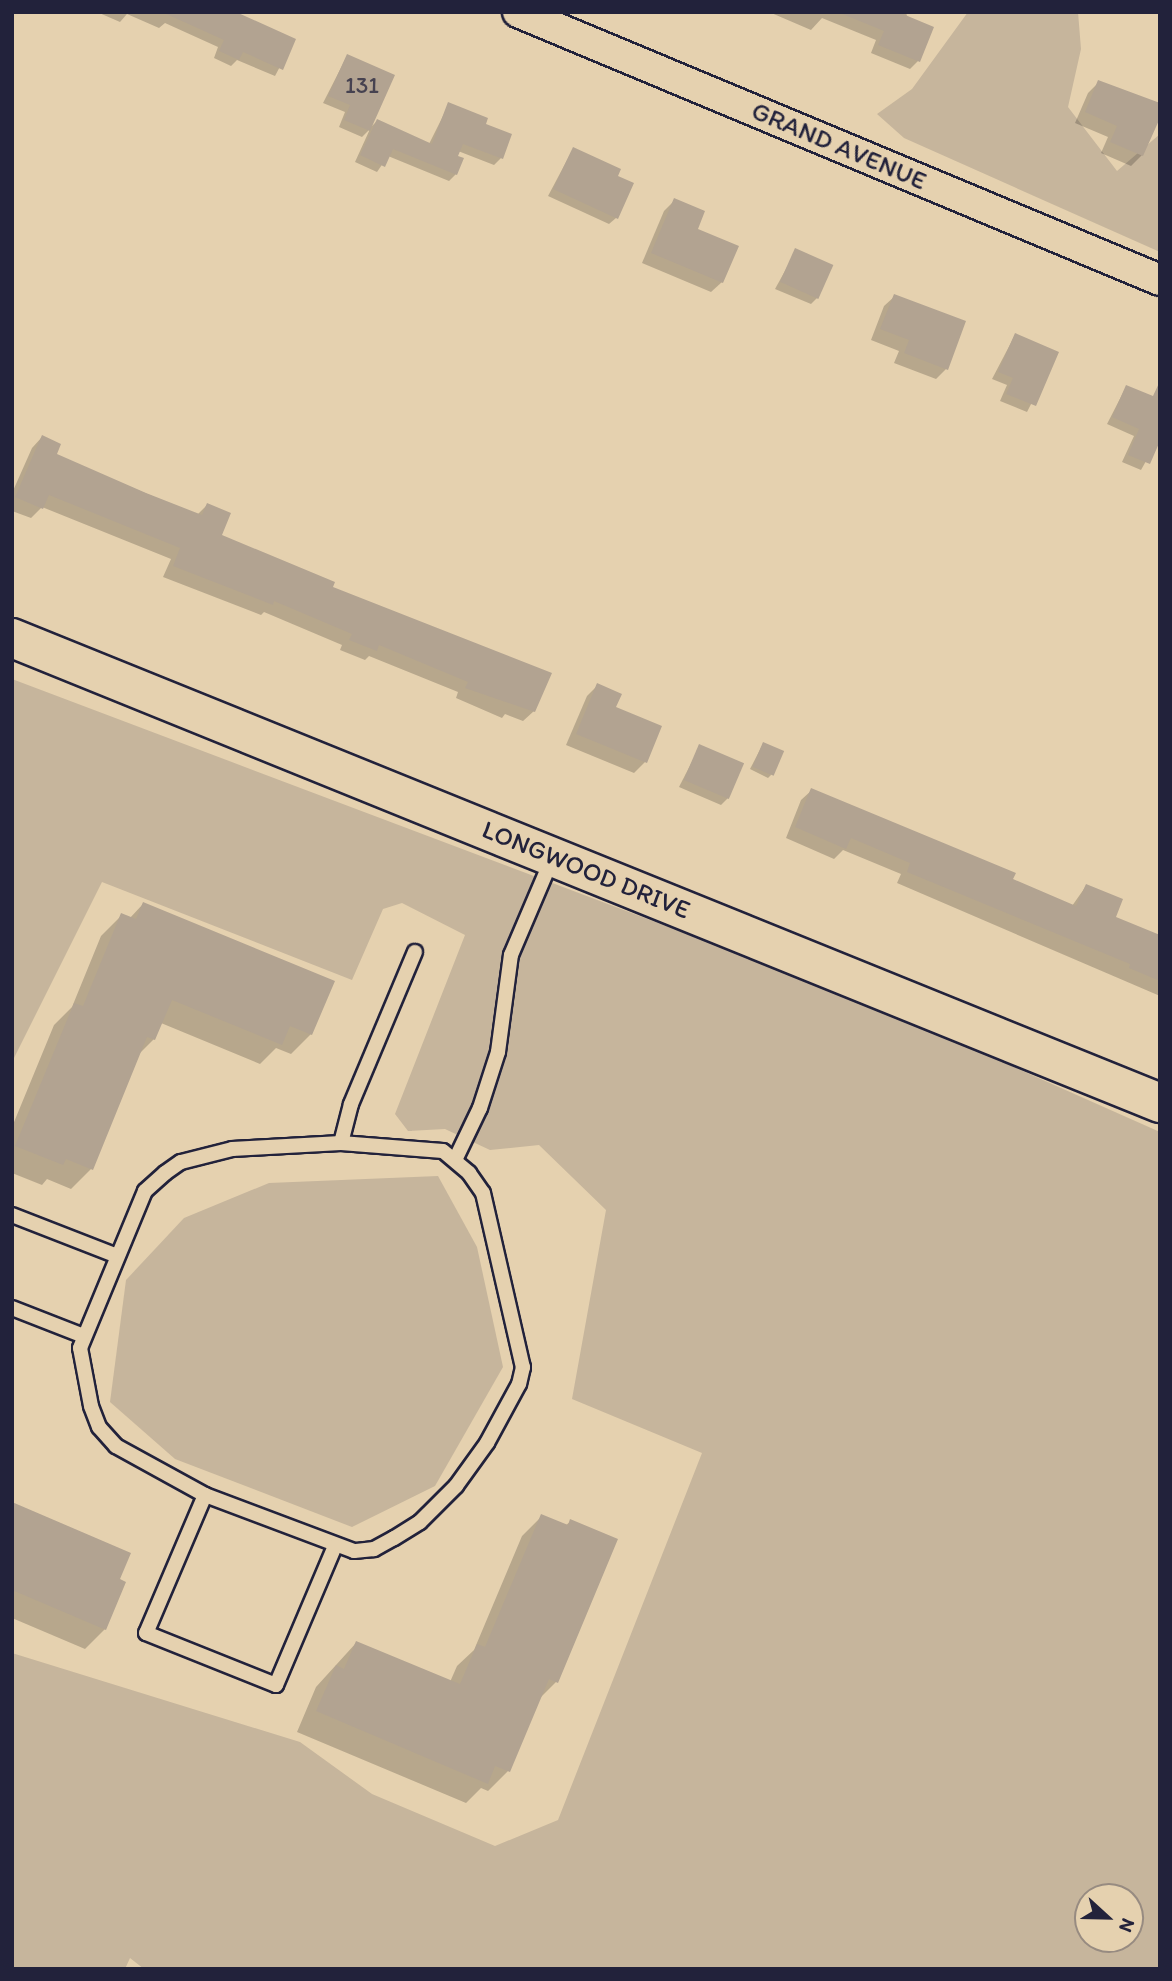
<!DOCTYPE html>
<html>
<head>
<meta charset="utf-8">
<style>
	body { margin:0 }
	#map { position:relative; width:1172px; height:1981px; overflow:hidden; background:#e5d1af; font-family:Itim,sans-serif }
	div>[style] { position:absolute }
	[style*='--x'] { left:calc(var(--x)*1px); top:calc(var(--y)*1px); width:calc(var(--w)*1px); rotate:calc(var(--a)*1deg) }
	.green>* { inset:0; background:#c6b59c }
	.shadow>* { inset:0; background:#0003 }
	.building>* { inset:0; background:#b2a391; transform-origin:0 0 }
	.roads { filter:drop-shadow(2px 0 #22223b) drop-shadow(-2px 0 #22223b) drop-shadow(0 2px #22223b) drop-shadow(0 -2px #22223b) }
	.lane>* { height:14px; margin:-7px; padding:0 7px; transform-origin:7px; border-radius:7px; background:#e5d1af }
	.street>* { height:30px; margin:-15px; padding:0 15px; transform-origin:15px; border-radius:15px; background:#e5d1af }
	.secondary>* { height:38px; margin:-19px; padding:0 19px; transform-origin:19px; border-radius:19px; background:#e5d1af }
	span { translate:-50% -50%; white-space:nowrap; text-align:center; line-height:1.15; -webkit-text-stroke:7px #e5d1af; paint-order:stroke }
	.number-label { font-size:23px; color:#464250 }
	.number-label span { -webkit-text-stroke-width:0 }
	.street-label { font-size:26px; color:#22223b }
	.frame { position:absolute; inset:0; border:14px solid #22223b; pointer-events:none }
	.north { position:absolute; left:1074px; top:1883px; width:70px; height:70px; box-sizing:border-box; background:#e5d1af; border:2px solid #978b81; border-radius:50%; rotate:112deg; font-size:19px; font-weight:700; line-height:28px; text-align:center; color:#22223b }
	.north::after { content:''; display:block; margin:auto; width:24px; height:32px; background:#22223b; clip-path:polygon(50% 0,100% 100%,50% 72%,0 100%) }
</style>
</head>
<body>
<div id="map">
	<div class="green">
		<i style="clip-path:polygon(968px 12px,1078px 12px,1081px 49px,1068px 107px,1117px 171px,1160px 134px,1160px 252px,904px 138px,877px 114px,912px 89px)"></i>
		<i style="clip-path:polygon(evenodd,12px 679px,870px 1003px,1160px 1132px,1160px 1969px,144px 1969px,130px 1958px,125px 1969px,12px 1969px,12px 1653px,300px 1742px,372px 1794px,495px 1846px,558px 1820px,702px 1453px,572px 1399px,606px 1210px,539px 1145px,490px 1150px,445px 1129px,408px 1131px,395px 1114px,465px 935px,402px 903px,383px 909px,352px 980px,102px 882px,12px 1062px,12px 679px,1088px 1897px,1130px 1897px,1130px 1939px,1088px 1939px,1088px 1897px)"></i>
		<i style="clip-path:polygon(438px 1176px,477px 1247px,503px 1367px,435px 1486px,352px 1527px,175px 1459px,110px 1402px,126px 1280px,184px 1218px,269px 1183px)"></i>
	</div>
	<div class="shadow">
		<i style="clip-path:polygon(97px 12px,229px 12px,294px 40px,275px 76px,237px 60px,231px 66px,214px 58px,218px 47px,165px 23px,159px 28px,127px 14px,120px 22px)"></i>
		<i style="clip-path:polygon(769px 12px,906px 12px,918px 61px,910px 69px,871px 53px,876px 40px,822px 18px,811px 30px)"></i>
		<i style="clip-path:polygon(347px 56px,369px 129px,377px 121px,429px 144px,449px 104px,484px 125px,501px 158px,494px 165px,458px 151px,456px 174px,449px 181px,388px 156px,377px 172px,355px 162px,370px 129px,362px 137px,339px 127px,345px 112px,323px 103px)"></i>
		<i style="clip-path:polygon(1099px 82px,1142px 155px,1131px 166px,1101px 153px,1108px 137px,1075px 123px,1088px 93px)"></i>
		<i style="clip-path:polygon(573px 149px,616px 176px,616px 218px,609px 224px,548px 196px)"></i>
		<i style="clip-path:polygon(675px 200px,722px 282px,711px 292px,642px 263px,664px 211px)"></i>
		<i style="clip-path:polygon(796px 251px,818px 297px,811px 304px,775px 289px)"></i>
		<i style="clip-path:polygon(895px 296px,946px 369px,936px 379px,894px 363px,899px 351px,871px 340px,884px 306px)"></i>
		<i style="clip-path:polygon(1015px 335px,1057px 353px,1027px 412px,1000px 401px,1007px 385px,992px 379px)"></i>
		<i style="clip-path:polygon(1126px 387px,1160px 436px,1141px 470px,1122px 462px,1134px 436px,1107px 424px)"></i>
		<i style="clip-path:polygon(42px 437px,55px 455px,197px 515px,207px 505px,220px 536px,331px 588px,534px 711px,523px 721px,505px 714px,502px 718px,456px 698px,458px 692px,369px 656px,365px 660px,340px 650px,342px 645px,264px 612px,261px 615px,163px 577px,171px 559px,42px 507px,31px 518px,12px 511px,12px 493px,32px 448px)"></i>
		<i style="clip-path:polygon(598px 685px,645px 762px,634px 773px,566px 745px,587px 696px)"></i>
		<i style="clip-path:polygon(763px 744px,771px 775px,768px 778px,750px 769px)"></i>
		<i style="clip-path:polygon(700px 746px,728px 798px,721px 805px,679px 787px)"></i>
		<i style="clip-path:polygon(812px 790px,1072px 906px,1086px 886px,1113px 917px,1160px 939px,1160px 996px,897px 883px,901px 874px,843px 850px,834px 859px,786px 838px,801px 800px)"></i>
		<i style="clip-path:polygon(143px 904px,311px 1034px,291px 1054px,276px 1048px,260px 1064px,161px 1023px,154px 1039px,137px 1056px,91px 1169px,71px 1189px,47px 1179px,42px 1185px,12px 1173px,12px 1127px,54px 1025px,72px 1007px,101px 936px,121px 916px,129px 919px)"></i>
		<i style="clip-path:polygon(12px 1504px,118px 1580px,105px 1629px,85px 1649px,12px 1618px)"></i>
		<i style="clip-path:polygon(542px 1516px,565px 1526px,571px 1521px,556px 1682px,538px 1700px,508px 1771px,488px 1791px,481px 1788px,466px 1803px,297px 1732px,316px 1687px,356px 1643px,450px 1682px,457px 1666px,474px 1650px,522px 1536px)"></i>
	</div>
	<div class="building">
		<i style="clip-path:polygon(162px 12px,236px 12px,296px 39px,283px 70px,243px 52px,239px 60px,219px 51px,224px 40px)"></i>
		<i style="clip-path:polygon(898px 12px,934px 27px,920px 62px,878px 45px,884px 31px,840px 13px)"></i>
		<i style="clip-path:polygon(347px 54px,395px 75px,370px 131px,344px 120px,350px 105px,328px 96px)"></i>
		<i style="clip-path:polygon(1098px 80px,1160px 103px,1160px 118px,1143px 156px,1110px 142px,1117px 126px,1085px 112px)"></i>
		<i style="clip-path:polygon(448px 102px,488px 118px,486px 124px,512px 134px,503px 159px,463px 144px,458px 156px,464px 158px,457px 175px,393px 149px,385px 167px,360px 155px,377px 119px,432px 144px)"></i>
		<i style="clip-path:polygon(573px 147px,621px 169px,618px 176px,634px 183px,618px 219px,553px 189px)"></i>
		<i style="clip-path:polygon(674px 198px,705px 211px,698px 229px,739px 246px,723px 283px,651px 253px)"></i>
		<i style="left:795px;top:248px;width:42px;height:37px;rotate:24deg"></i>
		<i style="clip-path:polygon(894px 294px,966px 321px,948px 370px,904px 353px,909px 340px,880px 329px)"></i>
		<i style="clip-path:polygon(1015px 333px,1059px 352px,1036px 406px,1006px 394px,1013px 378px,998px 372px)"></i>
		<i style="clip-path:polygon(1160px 381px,1160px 441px,1150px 464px,1128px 455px,1139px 429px,1112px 417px,1126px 385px,1153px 396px)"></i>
		<i style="clip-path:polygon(42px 435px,61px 444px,57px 454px,146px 493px,202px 515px,207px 503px,231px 513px,222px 535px,335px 582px,333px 587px,552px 673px,535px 712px,465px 688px,468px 682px,379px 645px,377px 651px,349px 640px,352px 634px,274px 601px,273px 605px,173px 566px,180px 548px,49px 495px,43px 509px,15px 497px)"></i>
		<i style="clip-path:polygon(597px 683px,622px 694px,616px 707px,662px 726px,647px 763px,576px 734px)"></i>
		<i style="left:763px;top:742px;width:23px;height:27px;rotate:23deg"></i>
		<i style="left:699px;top:744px;width:49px;height:39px;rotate:23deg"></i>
		<i style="clip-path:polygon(811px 788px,1016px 873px,1013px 879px,1076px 906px,1086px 884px,1123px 899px,1116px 917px,1160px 935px,1160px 981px,1129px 968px,1130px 964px,907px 872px,910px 863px,851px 838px,846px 849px,795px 827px)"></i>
		<i style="clip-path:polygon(143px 902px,335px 981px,312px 1035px,290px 1026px,282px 1045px,172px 1000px,155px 1040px,147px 1037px,93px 1170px,66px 1159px,63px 1165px,15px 1146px,74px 1003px,83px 1006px,121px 913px,136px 919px)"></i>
		<i style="clip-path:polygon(12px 1502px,131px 1553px,120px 1579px,126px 1582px,106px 1630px,12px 1590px)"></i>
		<i style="clip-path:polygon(541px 1514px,568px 1525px,570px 1519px,618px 1539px,558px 1683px,549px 1679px,510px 1772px,495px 1766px,488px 1784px,316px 1711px,336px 1665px,344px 1669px,356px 1641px,460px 1684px,477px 1644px,485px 1647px)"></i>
	</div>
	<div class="roads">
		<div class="lane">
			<i style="--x:341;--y:1143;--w:102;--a:4.5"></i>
			<i style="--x:443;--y:1151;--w:34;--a:40"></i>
			<i style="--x:469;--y:1173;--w:24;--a:55"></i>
			<i style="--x:483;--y:1193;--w:179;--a:77.1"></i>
			<i style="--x:523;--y:1367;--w:17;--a:103"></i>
			<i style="--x:519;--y:1384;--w:67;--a:118.5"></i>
			<i style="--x:487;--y:1443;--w:53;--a:125.8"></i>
			<i style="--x:456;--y:1486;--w:51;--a:135"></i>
			<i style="--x:420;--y:1522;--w:31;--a:148"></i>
			<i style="--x:394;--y:1538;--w:23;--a:151"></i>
			<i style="--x:374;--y:1549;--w:20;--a:174"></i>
			<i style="--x:354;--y:1551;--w:159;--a:-159.4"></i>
			<i style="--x:205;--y:1495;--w:102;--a:-151.2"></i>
			<i style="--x:116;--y:1446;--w:25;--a:-132"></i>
			<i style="--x:99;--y:1427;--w:22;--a:-111"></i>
			<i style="--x:91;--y:1406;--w:59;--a:-100.7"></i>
			<i style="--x:80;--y:1348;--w:170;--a:-67.5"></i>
			<i style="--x:145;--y:1191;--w:27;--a:-42"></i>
			<i style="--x:165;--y:1173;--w:19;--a:-35"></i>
			<i style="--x:181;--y:1162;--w:53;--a:-14.3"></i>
			<i style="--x:232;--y:1149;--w:109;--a:-3.2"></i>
			<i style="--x:341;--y:1143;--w:40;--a:-75.6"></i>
			<i style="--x:351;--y:1104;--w:165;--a:-67.2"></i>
			<i style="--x:456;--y:1158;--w:55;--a:-64.4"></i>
			<i style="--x:480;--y:1108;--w:59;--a:-72.2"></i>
			<i style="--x:498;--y:1052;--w:98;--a:-82.4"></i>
			<i style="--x:511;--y:955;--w:104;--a:-66.9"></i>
			<i style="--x:12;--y:1215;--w:113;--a:21.3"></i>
			<i style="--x:12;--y:1308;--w:77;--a:21.3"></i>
			<i style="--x:205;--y:1495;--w:150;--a:113.1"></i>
			<i style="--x:146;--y:1633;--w:140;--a:21.8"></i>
			<i style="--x:276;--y:1685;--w:151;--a:-67"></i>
		</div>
		<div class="street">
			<i style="--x:518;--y:12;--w:696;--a:22.66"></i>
		</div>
		<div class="secondary">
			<i style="--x:12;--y:638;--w:1239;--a:22.05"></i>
		</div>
	</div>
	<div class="number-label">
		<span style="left:362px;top:85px">131</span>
	</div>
	<div class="street-label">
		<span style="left:839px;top:146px;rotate:23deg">GRAND AVENUE</span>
		<span style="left:586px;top:870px;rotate:22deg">LONGWOOD DRIVE</span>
	</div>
	<div class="frame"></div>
	<div class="north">N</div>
</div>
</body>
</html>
